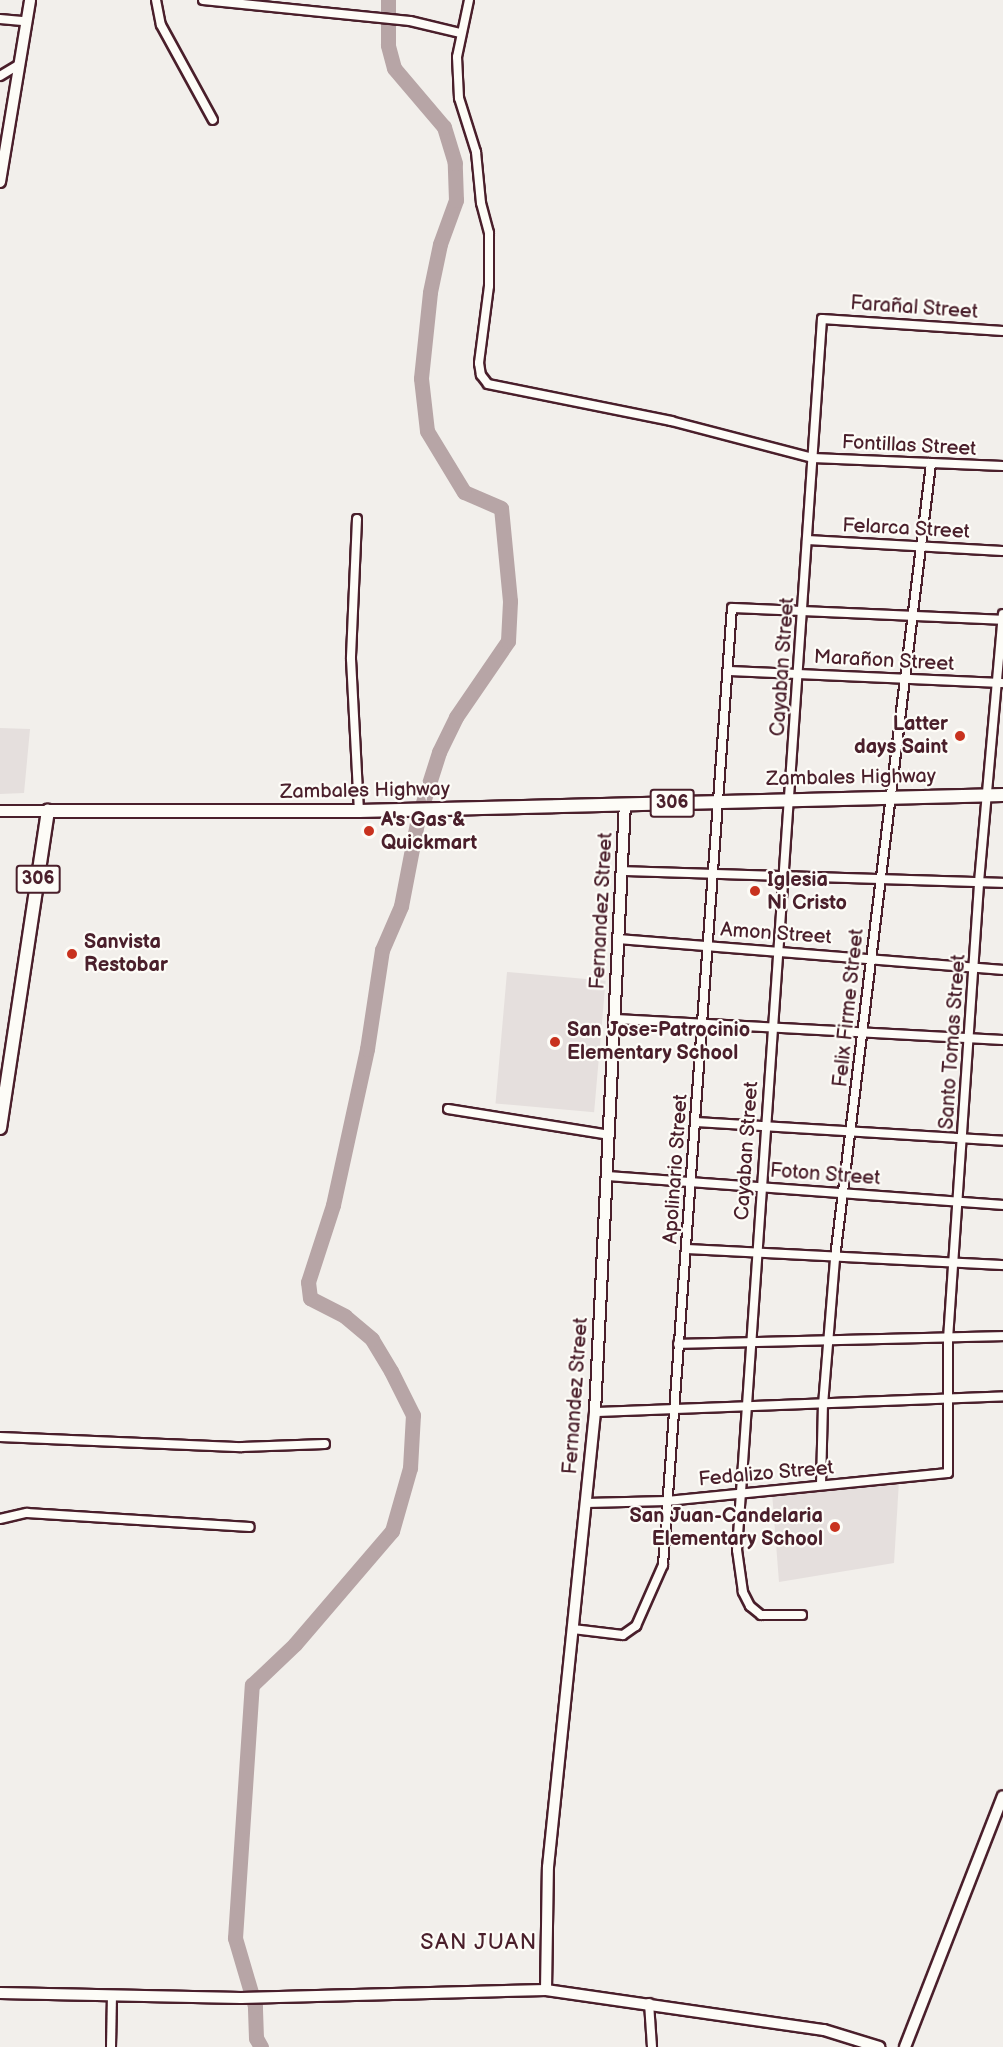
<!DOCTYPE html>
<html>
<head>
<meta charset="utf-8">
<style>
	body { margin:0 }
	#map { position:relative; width:1003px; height:2047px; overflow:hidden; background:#f2efeb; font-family:"Balsamiq Sans",sans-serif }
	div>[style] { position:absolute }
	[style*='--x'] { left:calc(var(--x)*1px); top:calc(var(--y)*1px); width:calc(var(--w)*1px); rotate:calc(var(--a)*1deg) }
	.built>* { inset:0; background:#e5dfdd; transform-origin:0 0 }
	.river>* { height:15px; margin:-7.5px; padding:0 7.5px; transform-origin:7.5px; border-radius:7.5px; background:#b7a5a6 }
	.roads { filter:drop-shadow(2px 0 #4a1f2b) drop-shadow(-2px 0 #4a1f2b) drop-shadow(0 2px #4a1f2b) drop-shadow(0 -2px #4a1f2b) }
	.street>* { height:8px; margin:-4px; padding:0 4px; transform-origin:4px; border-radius:4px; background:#fdfcf7 }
	.secondary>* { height:10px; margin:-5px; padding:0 5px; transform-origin:5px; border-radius:5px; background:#fdfcf7 }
	.primary>* { height:12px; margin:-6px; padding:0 6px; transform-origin:6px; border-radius:6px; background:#fdfcf7 }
	.dots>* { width:16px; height:16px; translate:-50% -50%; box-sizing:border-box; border:3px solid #fdfcf7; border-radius:50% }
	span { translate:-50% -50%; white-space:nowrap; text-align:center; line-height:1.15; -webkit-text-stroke:4.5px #fdfcf7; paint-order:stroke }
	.shield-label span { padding:2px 4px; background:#fdfcf7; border:2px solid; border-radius:4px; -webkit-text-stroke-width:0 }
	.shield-label { font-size:18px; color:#4a1f2b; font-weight:700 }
	.street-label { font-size:20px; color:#4a1f2b }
	.poi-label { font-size:20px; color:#4a1f2b; font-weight:700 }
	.right { translate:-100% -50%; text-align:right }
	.left { translate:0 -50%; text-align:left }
	.quarter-label { font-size:22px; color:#4a1f2b; letter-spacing:1.5px }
</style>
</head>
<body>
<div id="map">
	<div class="built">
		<i style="clip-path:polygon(0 728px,30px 729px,24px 793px,0 794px)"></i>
		<i style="left:507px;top:972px;width:99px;height:132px;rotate:5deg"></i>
		<i style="clip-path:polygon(899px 1481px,894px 1563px,779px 1582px,772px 1492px)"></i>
	</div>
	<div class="river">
		<i style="--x:261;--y:2047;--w:10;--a:-119"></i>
		<i style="--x:256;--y:2038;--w:32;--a:-92"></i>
		<i style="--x:255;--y:2006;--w:71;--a:-106.4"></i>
		<i style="--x:235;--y:1938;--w:254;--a:-86.2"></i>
		<i style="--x:252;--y:1685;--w:59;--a:-43.6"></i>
		<i style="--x:295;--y:1644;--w:149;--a:-49.4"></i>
		<i style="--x:392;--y:1531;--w:66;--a:-74.1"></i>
		<i style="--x:410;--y:1468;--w:53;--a:-86.8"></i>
		<i style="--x:413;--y:1415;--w:49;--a:-116.6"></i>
		<i style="--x:391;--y:1371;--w:37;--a:-121"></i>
		<i style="--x:372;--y:1339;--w:35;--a:-140"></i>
		<i style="--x:345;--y:1316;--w:39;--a:-153"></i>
		<i style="--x:310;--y:1298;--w:16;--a:-97"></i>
		<i style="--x:308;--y:1282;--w:81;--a:-72"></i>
		<i style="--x:333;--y:1205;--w:160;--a:-77.7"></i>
		<i style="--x:367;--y:1049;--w:100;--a:-81.4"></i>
		<i style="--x:382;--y:950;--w:48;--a:-66.6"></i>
		<i style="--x:401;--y:906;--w:90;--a:-79.1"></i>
		<i style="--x:418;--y:818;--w:69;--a:-72.3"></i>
		<i style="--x:439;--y:752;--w:39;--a:-64"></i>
		<i style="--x:456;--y:717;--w:92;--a:-55.6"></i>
		<i style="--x:508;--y:641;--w:40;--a:-87.1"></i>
		<i style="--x:510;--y:601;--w:93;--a:-95.5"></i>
		<i style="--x:501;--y:508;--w:40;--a:-156.6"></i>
		<i style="--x:464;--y:492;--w:71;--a:-121.2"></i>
		<i style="--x:427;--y:431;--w:53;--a:-96.5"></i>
		<i style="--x:421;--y:378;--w:86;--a:-84"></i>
		<i style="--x:430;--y:292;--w:49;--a:-78.2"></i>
		<i style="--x:440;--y:244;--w:47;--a:-70"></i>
		<i style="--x:456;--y:200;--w:37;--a:-92"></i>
		<i style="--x:455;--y:163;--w:38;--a:-107"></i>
		<i style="--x:444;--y:127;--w:77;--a:-130.3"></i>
		<i style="--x:394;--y:68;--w:24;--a:-105"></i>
		<i style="--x:388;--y:45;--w:45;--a:-90"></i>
	</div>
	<div class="roads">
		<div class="street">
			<i style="--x:156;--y:0;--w:25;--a:79"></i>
			<i style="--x:161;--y:25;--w:108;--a:61.3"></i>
			<i style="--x:203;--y:0;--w:208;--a:5.8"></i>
			<i style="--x:410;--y:21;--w:51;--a:13.5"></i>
			<i style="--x:469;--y:0;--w:58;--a:101.9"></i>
			<i style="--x:457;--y:57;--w:41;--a:87.2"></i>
			<i style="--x:459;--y:98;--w:57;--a:72.5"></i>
			<i style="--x:476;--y:152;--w:51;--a:84.4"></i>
			<i style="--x:481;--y:203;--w:31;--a:75"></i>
			<i style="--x:489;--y:233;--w:53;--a:90"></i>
			<i style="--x:489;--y:286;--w:78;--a:97.4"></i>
			<i style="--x:479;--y:363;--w:12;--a:81"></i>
			<i style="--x:481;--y:375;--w:11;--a:52"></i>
			<i style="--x:488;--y:384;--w:187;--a:11.4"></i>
			<i style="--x:671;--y:421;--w:147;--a:14.6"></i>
			<i style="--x:813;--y:458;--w:190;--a:2.4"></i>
			<i style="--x:0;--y:19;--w:25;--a:5"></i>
			<i style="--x:0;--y:76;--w:21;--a:-31"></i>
			<i style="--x:357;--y:519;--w:140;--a:92.5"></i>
			<i style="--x:351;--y:659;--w:152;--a:87"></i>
			<i style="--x:807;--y:540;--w:196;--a:3.2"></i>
			<i style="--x:728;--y:671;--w:275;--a:2.5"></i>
			<i style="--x:622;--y:871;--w:381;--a:1.8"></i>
			<i style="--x:619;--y:939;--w:385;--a:4.6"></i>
			<i style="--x:615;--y:1019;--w:389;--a:3.1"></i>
			<i style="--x:448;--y:1109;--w:164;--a:9.1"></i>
			<i style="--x:696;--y:1122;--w:308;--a:3.5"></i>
			<i style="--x:608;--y:1176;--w:396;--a:4.2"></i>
			<i style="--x:686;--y:1249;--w:317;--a:2.9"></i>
			<i style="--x:678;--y:1344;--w:325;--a:-1.4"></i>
			<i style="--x:595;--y:1412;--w:408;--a:-2.2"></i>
			<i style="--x:0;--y:1437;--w:242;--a:2.4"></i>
			<i style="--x:242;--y:1447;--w:83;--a:-2.1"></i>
			<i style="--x:821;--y:1485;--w:80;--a:-88.6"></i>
			<i style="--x:823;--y:1405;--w:147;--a:-85.3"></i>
			<i style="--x:835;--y:1258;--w:801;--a:-83.11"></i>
			<i style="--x:586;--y:1503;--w:81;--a:-1.4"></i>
			<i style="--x:667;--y:1501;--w:282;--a:-5.7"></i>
			<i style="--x:948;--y:1473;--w:134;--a:-90"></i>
			<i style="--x:948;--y:1339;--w:458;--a:-86.1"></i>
			<i style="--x:979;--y:882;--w:269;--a:-84.9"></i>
			<i style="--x:0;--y:1519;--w:28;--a:-13"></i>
			<i style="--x:27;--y:1513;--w:223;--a:3.6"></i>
			<i style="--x:802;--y:1615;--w:41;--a:180"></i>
			<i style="--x:761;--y:1615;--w:14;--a:-141"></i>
			<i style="--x:750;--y:1606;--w:16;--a:-117"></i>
			<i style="--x:743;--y:1592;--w:42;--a:-98.1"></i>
			<i style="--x:737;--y:1550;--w:1234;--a:-86.05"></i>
			<i style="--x:822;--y:319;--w:181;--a:3.8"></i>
			<i style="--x:573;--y:1629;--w:50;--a:6.8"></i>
			<i style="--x:623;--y:1635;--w:16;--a:-35"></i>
			<i style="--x:636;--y:1626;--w:67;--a:-66.1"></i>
			<i style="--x:663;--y:1565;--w:959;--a:-85.88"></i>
			<i style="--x:732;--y:608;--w:271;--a:2.5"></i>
			<i style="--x:649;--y:2003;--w:44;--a:86.1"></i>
			<i style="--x:111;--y:2047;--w:52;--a:-88.9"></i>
		</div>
		<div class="secondary">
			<i style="--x:0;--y:182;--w:184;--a:-80.6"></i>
			<i style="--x:0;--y:811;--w:48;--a:0"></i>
			<i style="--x:546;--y:1990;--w:123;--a:-89.1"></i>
			<i style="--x:548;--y:1867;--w:457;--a:-84.1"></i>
			<i style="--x:595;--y:1412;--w:609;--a:-87.18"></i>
			<i style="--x:0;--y:1993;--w:241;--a:1.2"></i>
			<i style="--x:241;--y:1998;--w:305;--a:-1.5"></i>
			<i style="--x:546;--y:1990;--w:281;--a:8.2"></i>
			<i style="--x:824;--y:2030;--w:58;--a:17.2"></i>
			<i style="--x:905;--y:2047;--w:269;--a:-68.7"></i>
		</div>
		<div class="primary">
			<i style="--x:0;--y:1128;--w:321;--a:-81.4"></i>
			<i style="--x:48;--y:811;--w:311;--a:0"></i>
			<i style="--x:359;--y:811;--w:644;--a:-1.42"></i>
		</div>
	</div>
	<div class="dots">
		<i style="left:960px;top:736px;background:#c8321e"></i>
		<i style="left:369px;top:831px;background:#c8321e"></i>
		<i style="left:755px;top:891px;background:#c8321e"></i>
		<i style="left:72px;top:954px;background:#c8321e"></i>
		<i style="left:555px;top:1042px;background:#c8321e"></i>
		<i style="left:835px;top:1527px;background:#c8321e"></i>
	</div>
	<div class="shield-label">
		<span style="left:672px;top:803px">306</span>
		<span style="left:38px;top:879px">306</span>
	</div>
	<div class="street-label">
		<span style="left:914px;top:308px;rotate:4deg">Farañal Street</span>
		<span style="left:909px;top:446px;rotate:3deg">Fontillas Street</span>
		<span style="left:906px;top:529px;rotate:3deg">Felarca Street</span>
		<span style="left:884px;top:661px;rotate:3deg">Marañon Street</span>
		<span style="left:783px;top:667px;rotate:-86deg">Cayaban Street</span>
		<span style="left:851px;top:778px;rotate:-1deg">Zambales Highway</span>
		<span style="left:365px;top:791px;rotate:-1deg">Zambales Highway</span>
		<span style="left:602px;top:911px;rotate:-87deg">Fernandez Street</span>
		<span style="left:776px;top:934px;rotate:4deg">Amon Street</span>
		<span style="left:849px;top:1008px;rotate:-84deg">Felix Firme Street</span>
		<span style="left:953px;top:1042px;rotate:-86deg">Santo Tomas Street</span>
		<span style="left:747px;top:1151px;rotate:-86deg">Cayaban Street</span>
		<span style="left:676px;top:1169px;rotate:-86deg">Apolinario Street</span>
		<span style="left:825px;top:1175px;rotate:4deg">Foton Street</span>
		<span style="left:576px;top:1396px;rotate:-86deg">Fernandez Street</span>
		<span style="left:766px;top:1474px;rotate:-5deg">Fedalizo Street</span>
	</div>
	<div class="poi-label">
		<span class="right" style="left:948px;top:736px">Latter<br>days Saint</span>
		<span class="left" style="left:381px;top:832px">A's Gas &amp;<br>Quickmart</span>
		<span class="left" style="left:767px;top:892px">Iglesia<br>Ni Cristo</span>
		<span class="left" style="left:84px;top:954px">Sanvista<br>Restobar</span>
		<span class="left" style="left:567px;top:1042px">San Jose-Patrocinio<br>Elementary School</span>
		<span class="right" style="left:823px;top:1528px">San Juan-Candelaria<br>Elementary School</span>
	</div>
	<div class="quarter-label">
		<span style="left:479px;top:1943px">SAN JUAN</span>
	</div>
</div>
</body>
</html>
